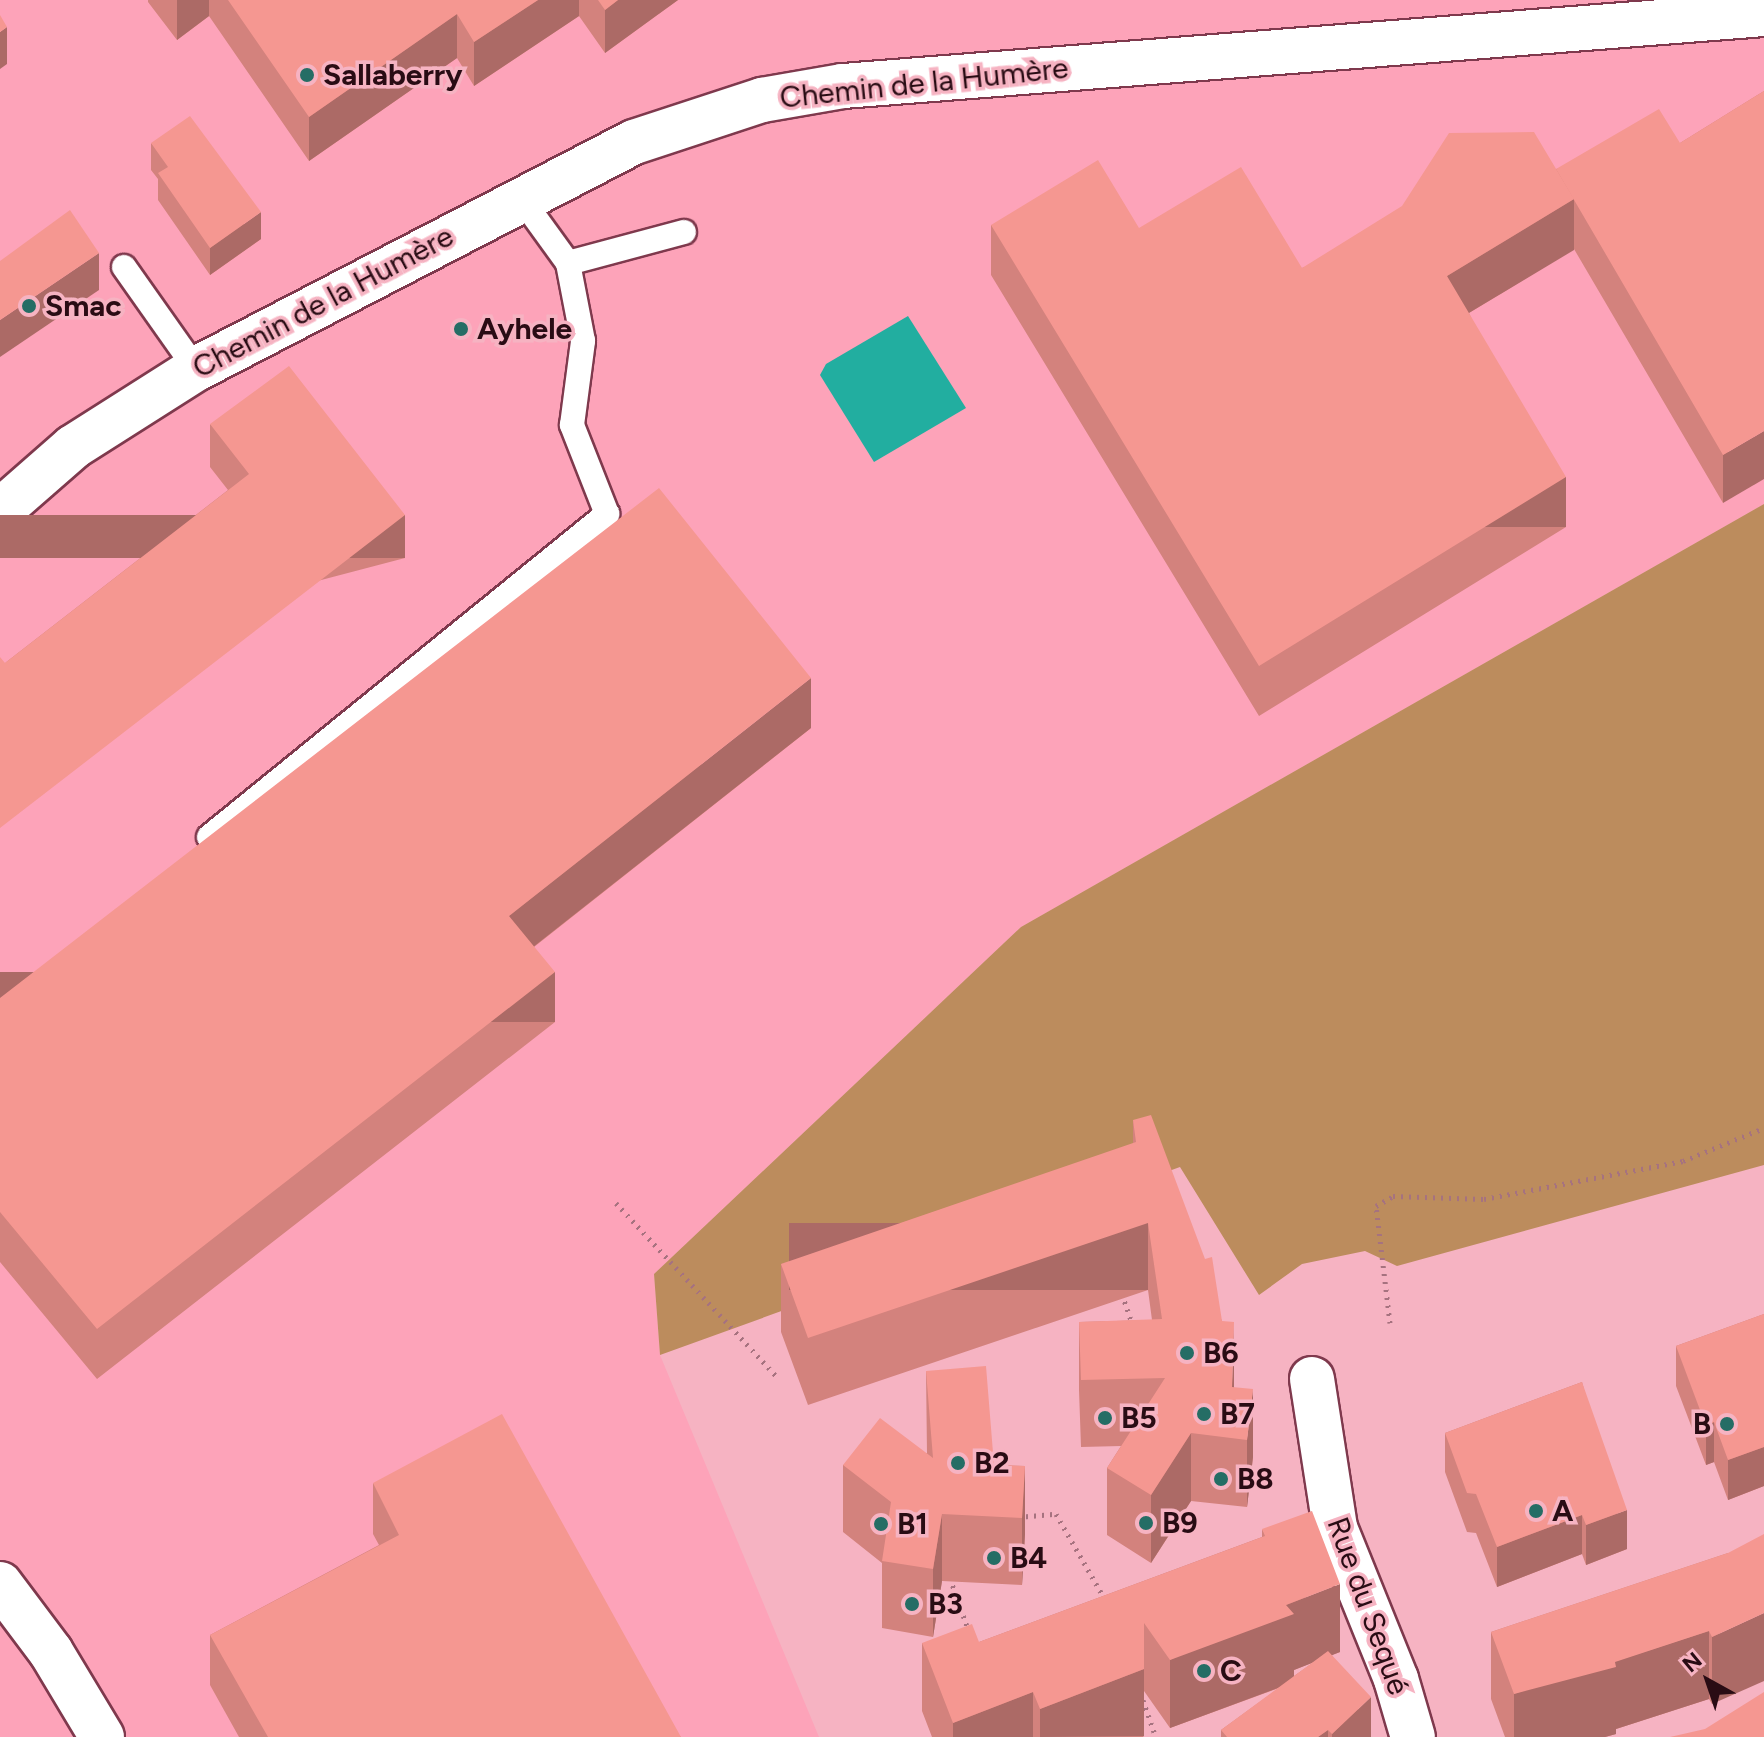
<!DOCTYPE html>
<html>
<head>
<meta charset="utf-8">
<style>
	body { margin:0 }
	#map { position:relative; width:1764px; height:1737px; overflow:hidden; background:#f6b3c2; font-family:Figtree,sans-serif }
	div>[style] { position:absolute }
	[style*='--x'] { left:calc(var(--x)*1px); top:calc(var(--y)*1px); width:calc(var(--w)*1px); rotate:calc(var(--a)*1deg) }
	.built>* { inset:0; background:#fda3b9 }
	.green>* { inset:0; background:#bc8c5d }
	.water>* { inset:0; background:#22aea0 }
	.path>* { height:5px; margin-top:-2.5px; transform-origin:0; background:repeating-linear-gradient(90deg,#a6727f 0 2px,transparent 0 8px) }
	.roads { filter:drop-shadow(2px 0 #7f394d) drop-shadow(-2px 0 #7f394d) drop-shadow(0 2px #7f394d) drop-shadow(0 -2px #7f394d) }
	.lane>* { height:24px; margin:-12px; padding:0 12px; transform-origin:12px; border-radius:12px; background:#fff }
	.street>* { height:44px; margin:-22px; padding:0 22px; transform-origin:22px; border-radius:22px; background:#fff }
	.wall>* { inset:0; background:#d3827d }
	.shaded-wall>* { inset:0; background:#ac6a66; transform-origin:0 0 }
	.building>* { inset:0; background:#f59791 }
	.dots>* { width:22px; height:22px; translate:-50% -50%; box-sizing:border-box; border:4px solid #f6b3c2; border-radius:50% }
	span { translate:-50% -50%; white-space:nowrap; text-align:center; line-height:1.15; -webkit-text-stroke:7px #f6b3c2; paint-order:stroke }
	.poi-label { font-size:30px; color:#290c14; font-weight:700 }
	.left { translate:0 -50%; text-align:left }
	.right { translate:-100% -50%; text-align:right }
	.street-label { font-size:30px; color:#290c14 }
	.north { position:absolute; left:1668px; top:1641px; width:80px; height:80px; -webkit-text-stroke:6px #f6b3c2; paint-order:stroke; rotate:320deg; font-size:22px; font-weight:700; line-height:32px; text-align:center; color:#290c14 }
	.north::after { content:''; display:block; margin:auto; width:28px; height:36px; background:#290c14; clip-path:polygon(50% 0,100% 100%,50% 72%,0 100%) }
</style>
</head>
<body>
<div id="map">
	<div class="built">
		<i style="clip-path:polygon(0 0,1764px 0,1764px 504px,1021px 927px,654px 1274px,660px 1355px,819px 1737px,0 1737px)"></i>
	</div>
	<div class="green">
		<i style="clip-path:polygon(1764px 504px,1764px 1165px,1397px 1266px,1365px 1251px,1302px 1264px,1259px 1295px,1180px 1167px,660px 1355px,654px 1274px,1021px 927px)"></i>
	</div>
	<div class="water">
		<i style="clip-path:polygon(908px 316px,966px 408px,874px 462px,820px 375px,826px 364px)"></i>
	</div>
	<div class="path">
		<i style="--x:616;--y:1203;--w:238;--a:47.2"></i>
		<i style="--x:1122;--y:1294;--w:34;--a:71"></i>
		<i style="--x:1390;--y:1323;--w:118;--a:-96.8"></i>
		<i style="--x:1376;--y:1206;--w:20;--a:-30"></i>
		<i style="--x:1393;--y:1196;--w:91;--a:1.9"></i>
		<i style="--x:1484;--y:1199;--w:203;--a:-10.8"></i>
		<i style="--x:1683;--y:1161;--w:87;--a:-22.2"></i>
		<i style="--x:1018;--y:1517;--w:38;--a:-5"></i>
		<i style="--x:1056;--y:1514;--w:100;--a:60.1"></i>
		<i style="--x:950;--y:1578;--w:54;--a:70.6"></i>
		<i style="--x:1143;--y:1700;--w:39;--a:71"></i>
	</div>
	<div class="roads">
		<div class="lane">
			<i style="--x:568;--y:263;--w:120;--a:-15"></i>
			<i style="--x:124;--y:267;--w:125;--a:54.8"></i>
			<i style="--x:209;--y:837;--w:513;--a:-39.06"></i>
			<i style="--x:607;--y:514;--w:96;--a:-111.5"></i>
			<i style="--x:572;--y:425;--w:85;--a:-82.5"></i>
			<i style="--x:583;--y:341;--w:79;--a:-100.9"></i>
			<i style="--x:568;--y:263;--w:80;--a:-125.9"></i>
		</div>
		<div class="street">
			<i style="--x:0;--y:511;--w:97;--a:-41.2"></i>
			<i style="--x:73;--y:447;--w:146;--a:-32.4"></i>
			<i style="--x:196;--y:369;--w:493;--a:-27.4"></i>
			<i style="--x:634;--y:142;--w:135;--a:-18.2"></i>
			<i style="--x:762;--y:100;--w:82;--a:-9.8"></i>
			<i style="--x:843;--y:86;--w:924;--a:-4.47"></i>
			<i style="--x:1312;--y:1379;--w:151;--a:81.2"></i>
			<i style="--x:1335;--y:1528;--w:163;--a:68"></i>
			<i style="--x:1396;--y:1679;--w:60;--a:73.7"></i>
			<i style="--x:0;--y:1584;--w:85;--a:53.1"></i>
			<i style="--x:51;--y:1652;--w:99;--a:59"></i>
		</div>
	</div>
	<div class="wall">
		<i style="clip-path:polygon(148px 0,678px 0,605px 53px,579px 16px,474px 86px,457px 58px,309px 161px,209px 16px,177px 40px,148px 2px)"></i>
		<i style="clip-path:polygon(1764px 91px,1723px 503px,1574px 249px,1469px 313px,1566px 527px,1259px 716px,991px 275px,991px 225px,1139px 228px,1302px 268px,1556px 169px,1680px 143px)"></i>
		<i style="clip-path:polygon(151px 143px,261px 239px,210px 275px,158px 200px,158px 179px,151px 170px)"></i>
		<i style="clip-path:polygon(210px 424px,405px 558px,5px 663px,228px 490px,210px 467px)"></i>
		<i style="clip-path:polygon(811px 728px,534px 947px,555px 1022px,97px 1379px,0 1262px,0 998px)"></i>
		<i style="clip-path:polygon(1133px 1120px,1222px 1321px,1234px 1388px,1253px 1457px,1247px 1507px,1191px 1501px,1151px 1563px,1107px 1535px,1107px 1468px,1121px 1446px,1081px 1447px,1079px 1390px,1079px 1322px,1152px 1320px,1148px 1290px,808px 1405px,781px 1332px,781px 1264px,1133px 1144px)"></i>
		<i style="clip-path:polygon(1764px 1314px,1764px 1486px,1728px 1500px,1714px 1462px,1706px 1465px,1676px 1386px,1676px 1346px)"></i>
		<i style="clip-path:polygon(926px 1371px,994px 1465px,1025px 1466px,1025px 1534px,1022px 1585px,942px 1581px,933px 1637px,882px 1628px,882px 1563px,843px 1532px,843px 1465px,927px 1453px)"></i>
		<i style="clip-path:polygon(1582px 1382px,1627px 1549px,1586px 1565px,1582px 1554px,1497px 1587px,1476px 1533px,1467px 1532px,1445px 1472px,1445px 1433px)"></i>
		<i style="clip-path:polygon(373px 1483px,681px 1737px,239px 1737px,210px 1685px,210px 1635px,379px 1545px,373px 1534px)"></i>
		<i style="clip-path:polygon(evenodd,1262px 1529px,1340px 1652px,1332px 1655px,1371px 1737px,1221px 1737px,1221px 1730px,1279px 1688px,1170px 1728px,1144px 1691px,1144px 1736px,1143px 1737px,932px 1737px,922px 1711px,922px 1643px,979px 1642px,1262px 1537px,1262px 1529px,1314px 1662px,1294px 1676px,1294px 1670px,1314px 1662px)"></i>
		<i style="clip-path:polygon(1728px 1553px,1712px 1704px,1709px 1699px,1616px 1729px,1616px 1734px,1605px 1737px,1505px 1737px,1491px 1699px,1491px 1632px)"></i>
	</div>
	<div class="shaded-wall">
		<i style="clip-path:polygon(177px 0,209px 0,209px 16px,177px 40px)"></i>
		<i style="clip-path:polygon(538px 0,579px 0,579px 16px,474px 86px,474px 42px)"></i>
		<i style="clip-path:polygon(618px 0,678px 0,605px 53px,605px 10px)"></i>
		<i style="clip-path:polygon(457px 14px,457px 58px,309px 161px,309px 117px)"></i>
		<i style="clip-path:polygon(7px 27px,7px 64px,0 69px,0 32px)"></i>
		<i style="clip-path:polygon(1574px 199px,1574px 250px,1447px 326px,1447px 276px)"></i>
		<i style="clip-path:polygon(261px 212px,261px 239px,210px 275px,210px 248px)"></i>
		<i style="clip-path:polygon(99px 253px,99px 290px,0 357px,0 320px)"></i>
		<i style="clip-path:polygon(1764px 431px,1764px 479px,1723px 503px,1723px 455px)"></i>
		<i style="left:1566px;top:477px;width:50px;height:361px;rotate:90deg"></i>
		<i style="left:405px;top:515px;width:43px;height:512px;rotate:90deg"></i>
		<i style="clip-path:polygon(811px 678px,811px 728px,509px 966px,509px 916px)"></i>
		<i style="left:555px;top:972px;width:50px;height:581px;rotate:90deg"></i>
		<i style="left:1148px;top:1223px;width:67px;height:359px;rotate:90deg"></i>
		<i style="clip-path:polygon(1234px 1322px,1234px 1389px,1232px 1387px)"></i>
		<i style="clip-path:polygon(1253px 1389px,1253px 1457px,1247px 1507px,1247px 1440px)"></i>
		<i style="clip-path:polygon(1714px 1422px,1714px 1462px,1706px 1465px,1706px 1426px)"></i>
		<i style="clip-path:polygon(1191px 1433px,1191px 1501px,1151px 1563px,1151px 1495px)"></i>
		<i style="clip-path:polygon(1764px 1447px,1764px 1486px,1728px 1500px,1728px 1460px)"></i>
		<i style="clip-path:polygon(1025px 1466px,1025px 1534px,1022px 1585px,1022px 1518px)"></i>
		<i style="clip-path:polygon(1627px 1510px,1627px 1549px,1586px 1565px,1586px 1525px)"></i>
		<i style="clip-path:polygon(942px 1514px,942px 1581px,933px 1637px,933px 1569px)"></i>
		<i style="clip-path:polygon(1582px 1515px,1582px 1554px,1497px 1587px,1497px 1547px)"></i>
		<i style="clip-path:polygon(1340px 1584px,1340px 1652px,1294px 1670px,1294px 1682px,1170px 1728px,1170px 1660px,1286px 1605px)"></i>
		<i style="clip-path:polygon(1764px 1613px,1764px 1681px,1712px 1704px,1712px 1637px)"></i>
		<i style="clip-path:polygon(1709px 1631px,1709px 1699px,1616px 1729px,1616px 1734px,1605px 1737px,1514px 1737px,1514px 1694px)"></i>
		<i style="clip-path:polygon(1144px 1669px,1144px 1736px,1040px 1737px,1040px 1709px)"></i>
		<i style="clip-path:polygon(1033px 1692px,1033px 1737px,953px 1737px,953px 1723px)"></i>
		<i style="clip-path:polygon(1371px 1697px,1371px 1737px,1332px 1737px,1332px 1734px)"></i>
		<i style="clip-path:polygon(1328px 1730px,1328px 1737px,1318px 1737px)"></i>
	</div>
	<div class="building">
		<i style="clip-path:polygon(228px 0,538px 0,474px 42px,457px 14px,309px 117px)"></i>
		<i style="clip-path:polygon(598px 0,618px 0,605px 10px)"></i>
		<i style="clip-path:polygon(0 15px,7px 27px,0 32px)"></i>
		<i style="clip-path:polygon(1764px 91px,1764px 431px,1723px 455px,1556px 169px,1659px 109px,1680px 143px)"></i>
		<i style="clip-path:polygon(190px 116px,261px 212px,210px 248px,158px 173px,168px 167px,151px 143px)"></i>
		<i style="clip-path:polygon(1534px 132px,1574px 199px,1447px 276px,1566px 477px,1259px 666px,991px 225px,1098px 160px,1139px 228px,1241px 167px,1302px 268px,1402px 206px,1449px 133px)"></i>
		<i style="clip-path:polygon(70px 210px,99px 253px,0 320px,0 261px)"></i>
		<i style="clip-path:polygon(289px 366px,405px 515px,0 828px,0 657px,5px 663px,249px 474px,210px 424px)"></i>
		<i style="clip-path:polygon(659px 488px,811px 678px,509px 916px,555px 972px,97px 1329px,0 1212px,0 998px)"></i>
		<i style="clip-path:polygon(1151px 1115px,1205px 1259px,1212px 1257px,1222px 1321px,1234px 1322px,1232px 1387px,1253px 1389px,1247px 1440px,1191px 1433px,1151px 1495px,1107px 1468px,1165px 1378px,1081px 1380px,1079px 1322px,1162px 1319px,1148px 1223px,808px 1338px,781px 1264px,1136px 1142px,1133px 1120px)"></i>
		<i style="clip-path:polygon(1764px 1314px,1764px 1447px,1728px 1460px,1714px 1422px,1706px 1426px,1676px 1346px)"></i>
		<i style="clip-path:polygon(986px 1366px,994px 1465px,1025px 1466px,1022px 1518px,942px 1514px,933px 1569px,882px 1561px,891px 1502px,843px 1465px,880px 1418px,933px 1458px,926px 1371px)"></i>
		<i style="clip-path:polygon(1582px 1382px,1627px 1510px,1586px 1525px,1582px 1515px,1497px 1547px,1476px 1494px,1467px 1493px,1445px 1433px)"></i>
		<i style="clip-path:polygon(502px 1414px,681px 1737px,268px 1737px,210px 1635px,399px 1535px,373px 1483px)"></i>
		<i style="clip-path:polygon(1312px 1511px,1340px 1584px,1286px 1605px,1294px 1614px,1170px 1660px,1144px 1623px,1144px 1669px,1040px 1709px,1033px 1692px,953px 1723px,922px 1643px,972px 1624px,979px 1642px,1265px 1536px,1262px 1529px)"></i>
		<i style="clip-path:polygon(1764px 1534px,1764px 1613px,1712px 1637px,1709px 1631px,1615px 1662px,1616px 1667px,1514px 1694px,1491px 1632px,1728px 1553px)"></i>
		<i style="clip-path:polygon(1328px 1651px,1371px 1697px,1332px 1734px,1328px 1730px,1318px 1737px,1227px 1737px,1221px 1730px)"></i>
		<i style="clip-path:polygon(1764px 1692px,1764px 1737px,1670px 1737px,1705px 1729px)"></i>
	</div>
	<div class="dots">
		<i style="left:307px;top:75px;background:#256d65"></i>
		<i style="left:29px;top:306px;background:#256d65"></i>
		<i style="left:461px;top:329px;background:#256d65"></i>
		<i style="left:1187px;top:1353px;background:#256d65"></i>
		<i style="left:1204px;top:1414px;background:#256d65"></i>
		<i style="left:1105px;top:1418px;background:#256d65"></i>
		<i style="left:1727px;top:1424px;background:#256d65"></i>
		<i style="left:958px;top:1463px;background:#256d65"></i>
		<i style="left:1221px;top:1479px;background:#256d65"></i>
		<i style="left:1536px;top:1511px;background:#256d65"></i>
		<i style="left:1146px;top:1523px;background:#256d65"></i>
		<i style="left:881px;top:1524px;background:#256d65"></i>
		<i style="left:994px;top:1558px;background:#256d65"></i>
		<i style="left:912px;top:1604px;background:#256d65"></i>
		<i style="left:1204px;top:1671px;background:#256d65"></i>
	</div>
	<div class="poi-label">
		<span class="left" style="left:323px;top:75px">Sallaberry</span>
		<span class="left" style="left:45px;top:306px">Smac</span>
		<span class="left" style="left:477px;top:329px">Ayhele</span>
		<span class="left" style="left:1203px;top:1353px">B6</span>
		<span class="left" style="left:1220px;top:1414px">B7</span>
		<span class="left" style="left:1121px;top:1418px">B5</span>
		<span class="right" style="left:1711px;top:1424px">B</span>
		<span class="left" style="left:974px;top:1463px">B2</span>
		<span class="left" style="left:1237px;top:1479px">B8</span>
		<span class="left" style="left:1552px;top:1511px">A</span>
		<span class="left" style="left:1162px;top:1523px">B9</span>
		<span class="left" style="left:897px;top:1524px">B1</span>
		<span class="left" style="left:1010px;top:1558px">B4</span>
		<span class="left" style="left:928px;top:1604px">B3</span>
		<span class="left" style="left:1220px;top:1671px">C</span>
	</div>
	<div class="street-label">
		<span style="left:924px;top:83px;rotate:-6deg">Chemin de la Humère</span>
		<span style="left:323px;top:302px;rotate:-28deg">Chemin de la Humère</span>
		<span style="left:1368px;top:1606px;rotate:70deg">Rue du Sequé</span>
	</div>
	<div class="north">N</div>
</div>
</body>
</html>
